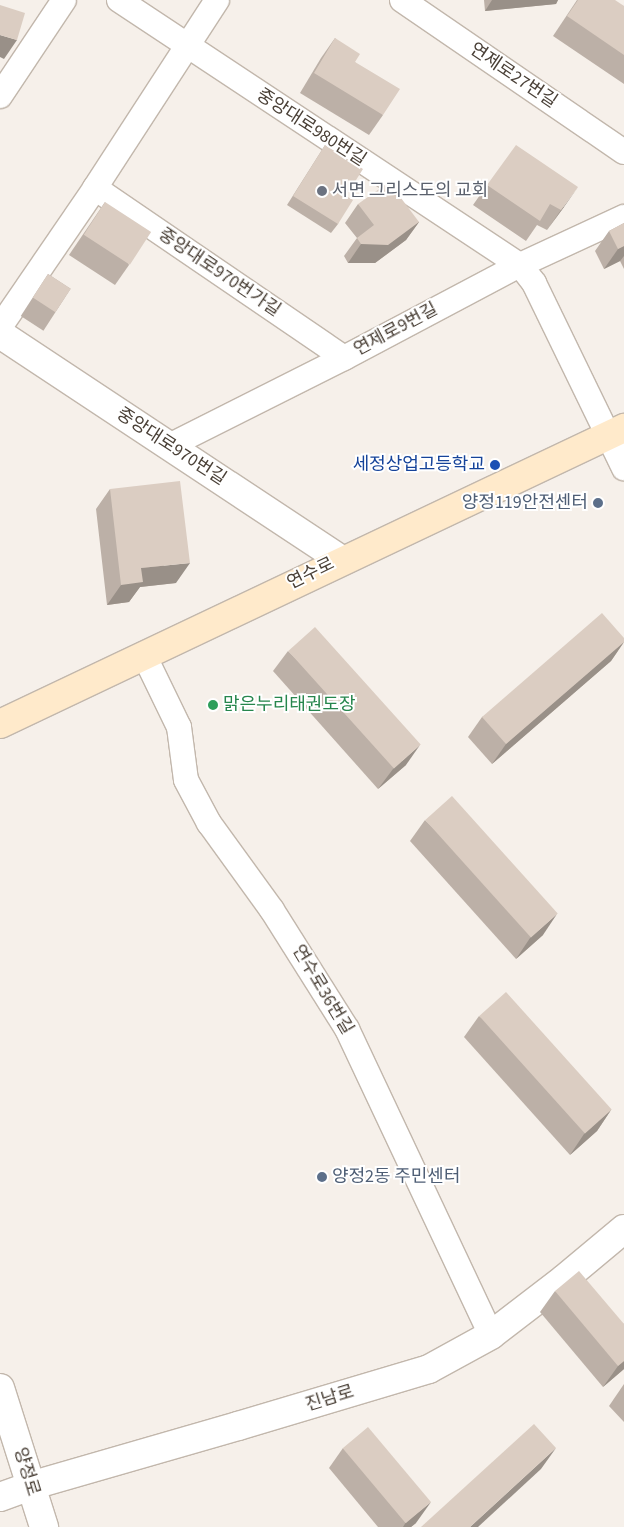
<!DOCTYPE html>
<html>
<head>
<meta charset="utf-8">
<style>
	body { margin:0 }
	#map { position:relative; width:624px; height:1527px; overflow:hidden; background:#f6f0ea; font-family:"Source Sans 3","Noto Sans KR",sans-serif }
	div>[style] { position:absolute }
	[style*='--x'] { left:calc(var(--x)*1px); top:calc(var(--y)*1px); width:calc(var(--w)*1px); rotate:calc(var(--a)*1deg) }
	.roads { filter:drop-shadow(1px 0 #c2b7ac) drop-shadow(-1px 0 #c2b7ac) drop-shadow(0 1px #c2b7ac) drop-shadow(0 -1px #c2b7ac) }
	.minor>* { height:24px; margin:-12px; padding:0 12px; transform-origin:12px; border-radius:12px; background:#fff }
	.tertiary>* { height:28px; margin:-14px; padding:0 14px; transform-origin:14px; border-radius:14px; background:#fff }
	.secondary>* { height:28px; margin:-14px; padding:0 14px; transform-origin:14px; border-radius:14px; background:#ffeacb }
	.wall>* { inset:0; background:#bcb0a7; transform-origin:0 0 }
	.shaded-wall>* { inset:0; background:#999088 }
	.building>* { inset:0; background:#dbcdc2; transform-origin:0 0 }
	.dots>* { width:14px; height:14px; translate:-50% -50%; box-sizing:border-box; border:2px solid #fff; border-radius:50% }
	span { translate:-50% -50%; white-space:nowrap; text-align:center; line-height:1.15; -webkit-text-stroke:4px #fff; paint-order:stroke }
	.street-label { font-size:18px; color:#4a4037 }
	.worship-label { font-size:18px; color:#5b616d }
	.left { translate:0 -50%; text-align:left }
	.transit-label { font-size:18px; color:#164399 }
	.right { translate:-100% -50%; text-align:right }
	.service-label { font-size:18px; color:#4e5e75 }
	.leisure-label { font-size:18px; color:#27864d }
</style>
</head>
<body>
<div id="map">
	<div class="roads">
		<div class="minor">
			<i style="--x:119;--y:0;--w:481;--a:33.5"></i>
			<i style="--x:520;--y:265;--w:23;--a:52"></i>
			<i style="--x:534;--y:283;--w:206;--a:64.1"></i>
			<i style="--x:402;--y:0;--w:269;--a:34.4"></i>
			<i style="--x:0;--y:96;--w:115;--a:-56.3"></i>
			<i style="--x:95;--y:188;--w:301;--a:34.3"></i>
			<i style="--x:0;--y:327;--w:168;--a:-55.6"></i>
			<i style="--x:95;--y:188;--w:224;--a:-57"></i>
			<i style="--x:169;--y:446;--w:196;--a:-26.7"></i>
			<i style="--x:344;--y:358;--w:199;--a:-27.9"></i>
			<i style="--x:520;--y:265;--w:115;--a:-24.8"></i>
			<i style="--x:144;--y:655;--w:80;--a:64.1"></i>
			<i style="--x:179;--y:727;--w:53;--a:82.5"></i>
			<i style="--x:186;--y:780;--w:49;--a:61.9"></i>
			<i style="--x:209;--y:823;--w:107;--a:54.1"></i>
			<i style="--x:272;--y:910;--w:141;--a:57.8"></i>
			<i style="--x:347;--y:1029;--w:338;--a:64.8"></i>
		</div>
		<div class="tertiary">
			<i style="--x:0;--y:334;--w:410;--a:33.5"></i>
			<i style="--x:0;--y:1388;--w:146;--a:72.4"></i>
			<i style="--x:0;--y:1497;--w:32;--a:-20"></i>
			<i style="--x:30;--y:1486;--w:216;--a:-16.1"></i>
			<i style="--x:238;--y:1426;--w:199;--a:-16.6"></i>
			<i style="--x:429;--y:1369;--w:71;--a:-28.7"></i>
			<i style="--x:491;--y:1335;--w:92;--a:-37.5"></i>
			<i style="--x:564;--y:1279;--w:78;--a:-39.8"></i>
		</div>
		<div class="secondary">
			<i style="--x:0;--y:724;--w:691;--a:-25.38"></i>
		</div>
	</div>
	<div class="wall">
		<i style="clip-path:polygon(484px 0,558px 0,556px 4px,485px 11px)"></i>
		<i style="clip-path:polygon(577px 0,624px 6px,624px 84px,553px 36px)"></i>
		<i style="clip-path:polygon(335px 38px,355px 62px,383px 115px,369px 135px,300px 93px,321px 58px)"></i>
		<i style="clip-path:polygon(325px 145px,346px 196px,338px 224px,331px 233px,287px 205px)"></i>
		<i style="clip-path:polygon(487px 185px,564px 207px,547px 230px,537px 225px,526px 241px,473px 205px)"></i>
		<i style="clip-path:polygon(105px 202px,129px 265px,115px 285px,69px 255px)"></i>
		<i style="clip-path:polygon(358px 204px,419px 222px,406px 240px,375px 263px,348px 263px,344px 256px,357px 238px,345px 223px)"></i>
		<i style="clip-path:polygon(624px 223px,624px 269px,620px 261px,604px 269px,595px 251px,609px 231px)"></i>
		<i style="left:48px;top:274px;width:27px;height:50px;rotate:33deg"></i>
		<i style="clip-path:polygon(110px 489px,176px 583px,140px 587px,129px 602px,107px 605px,96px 509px)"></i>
		<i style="clip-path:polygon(624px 642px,611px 661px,492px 764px,468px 737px,482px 717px)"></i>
		<i style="clip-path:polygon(288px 651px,406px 765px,378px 789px,273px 671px)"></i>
		<i style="clip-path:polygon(425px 820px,543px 935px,516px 959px,410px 841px)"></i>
		<i style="clip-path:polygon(479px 1016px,611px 1110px,597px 1131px,570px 1155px,464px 1037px)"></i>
		<i style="clip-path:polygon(555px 1291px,624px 1324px,624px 1369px,603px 1387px,540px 1312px)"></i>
		<i style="clip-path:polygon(624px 1384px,624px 1422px,609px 1406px)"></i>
		<i style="clip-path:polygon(343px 1448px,416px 1523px,411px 1527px,378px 1527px,329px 1468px)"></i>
	</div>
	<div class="shaded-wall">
		<i style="clip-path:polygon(492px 0,558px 0,556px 4px,485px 11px)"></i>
		<i style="clip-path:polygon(0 35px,17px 40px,4px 59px,0 57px)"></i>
		<i style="clip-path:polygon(578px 187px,564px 207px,547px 230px,561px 210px)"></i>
		<i style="clip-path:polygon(419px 222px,406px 240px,375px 263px,348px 263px,361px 244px)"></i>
		<i style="clip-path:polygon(624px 246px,624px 256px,620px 261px,604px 269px,618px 249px)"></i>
		<i style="clip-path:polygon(190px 563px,176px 583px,140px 587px,129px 602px,107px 605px,121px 585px,141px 568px)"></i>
		<i style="clip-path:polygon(624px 642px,611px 661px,492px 764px,506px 744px)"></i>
		<i style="clip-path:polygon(420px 745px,406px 765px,378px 789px,393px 769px)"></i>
		<i style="clip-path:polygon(557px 914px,543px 935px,516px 959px,530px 938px)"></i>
		<i style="clip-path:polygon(611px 1110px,597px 1131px,570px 1155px,584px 1134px)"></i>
		<i style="clip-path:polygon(624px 1361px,624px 1369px,603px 1387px,618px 1366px)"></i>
		<i style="clip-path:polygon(556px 1448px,541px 1469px,478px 1527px,470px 1527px)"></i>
		<i style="clip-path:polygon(431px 1502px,416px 1523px,411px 1527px,403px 1527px,406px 1522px)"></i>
	</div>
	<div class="building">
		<i style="clip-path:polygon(578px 0,615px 0,624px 6px,624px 55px,567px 16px)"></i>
		<i style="clip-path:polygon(0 5px,25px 13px,17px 40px,0 35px)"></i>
		<i style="clip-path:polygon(335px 38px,360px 54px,355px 62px,400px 89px,383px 115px,314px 73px)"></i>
		<i style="clip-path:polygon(325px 145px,363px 169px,346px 196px,353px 200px,338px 224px,293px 196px)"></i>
		<i style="clip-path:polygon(516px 145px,578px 187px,561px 210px,550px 204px,540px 221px,487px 185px)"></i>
		<i style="clip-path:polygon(389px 182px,419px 222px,388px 245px,361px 244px,357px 238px,374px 225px,358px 204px)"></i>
		<i style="left:105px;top:202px;width:55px;height:39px;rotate:33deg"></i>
		<i style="clip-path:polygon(624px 223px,624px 246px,618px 249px,609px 231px)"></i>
		<i style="left:48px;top:274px;width:27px;height:28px;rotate:33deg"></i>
		<i style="clip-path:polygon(180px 481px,190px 563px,141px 568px,143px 582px,121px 585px,110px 489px)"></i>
		<i style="clip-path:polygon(602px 613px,624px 638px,624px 642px,506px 744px,482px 717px)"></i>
		<i style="left:315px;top:627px;width:158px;height:36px;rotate:48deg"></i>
		<i style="left:452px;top:796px;width:158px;height:36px;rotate:48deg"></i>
		<i style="left:506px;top:992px;width:158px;height:36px;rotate:48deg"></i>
		<i style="clip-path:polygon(579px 1271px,624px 1324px,624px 1361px,618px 1366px,555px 1291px)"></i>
		<i style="clip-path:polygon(534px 1424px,556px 1448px,470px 1527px,421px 1527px)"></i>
		<i style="left:368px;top:1427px;width:98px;height:33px;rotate:50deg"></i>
	</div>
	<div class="dots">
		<i style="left:322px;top:191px;background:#6b7280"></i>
		<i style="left:495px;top:465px;background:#1a4fb4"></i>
		<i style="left:598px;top:503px;background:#5c6f8a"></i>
		<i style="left:213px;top:705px;background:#2e9e5b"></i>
		<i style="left:322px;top:1177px;background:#5c6f8a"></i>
	</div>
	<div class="street-label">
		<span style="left:513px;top:76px;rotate:34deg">연제로27번길</span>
		<span style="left:311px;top:128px;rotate:33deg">중앙대로980번길</span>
		<span style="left:219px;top:273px;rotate:34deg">중앙대로970번가길</span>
		<span style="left:396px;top:330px;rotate:-28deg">연제로9번길</span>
		<span style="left:171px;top:447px;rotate:33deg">중앙대로970번길</span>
		<span style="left:311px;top:574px;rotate:-26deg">연수로</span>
		<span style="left:322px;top:990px;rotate:59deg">연수로36번길</span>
		<span style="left:330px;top:1399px;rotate:-17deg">진남로</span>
		<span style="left:26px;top:1472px;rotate:73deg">양정로</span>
	</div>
	<div class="worship-label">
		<span class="left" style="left:332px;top:191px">서면 그리스도의 교회</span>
	</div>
	<div class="transit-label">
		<span class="right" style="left:485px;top:465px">세정상업고등학교</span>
	</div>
	<div class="service-label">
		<span class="right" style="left:588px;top:503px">양정119안전센터</span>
		<span class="left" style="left:332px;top:1177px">양정2동 주민센터</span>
	</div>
	<div class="leisure-label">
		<span class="left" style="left:223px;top:705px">맑은누리태권도장</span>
	</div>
</div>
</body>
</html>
